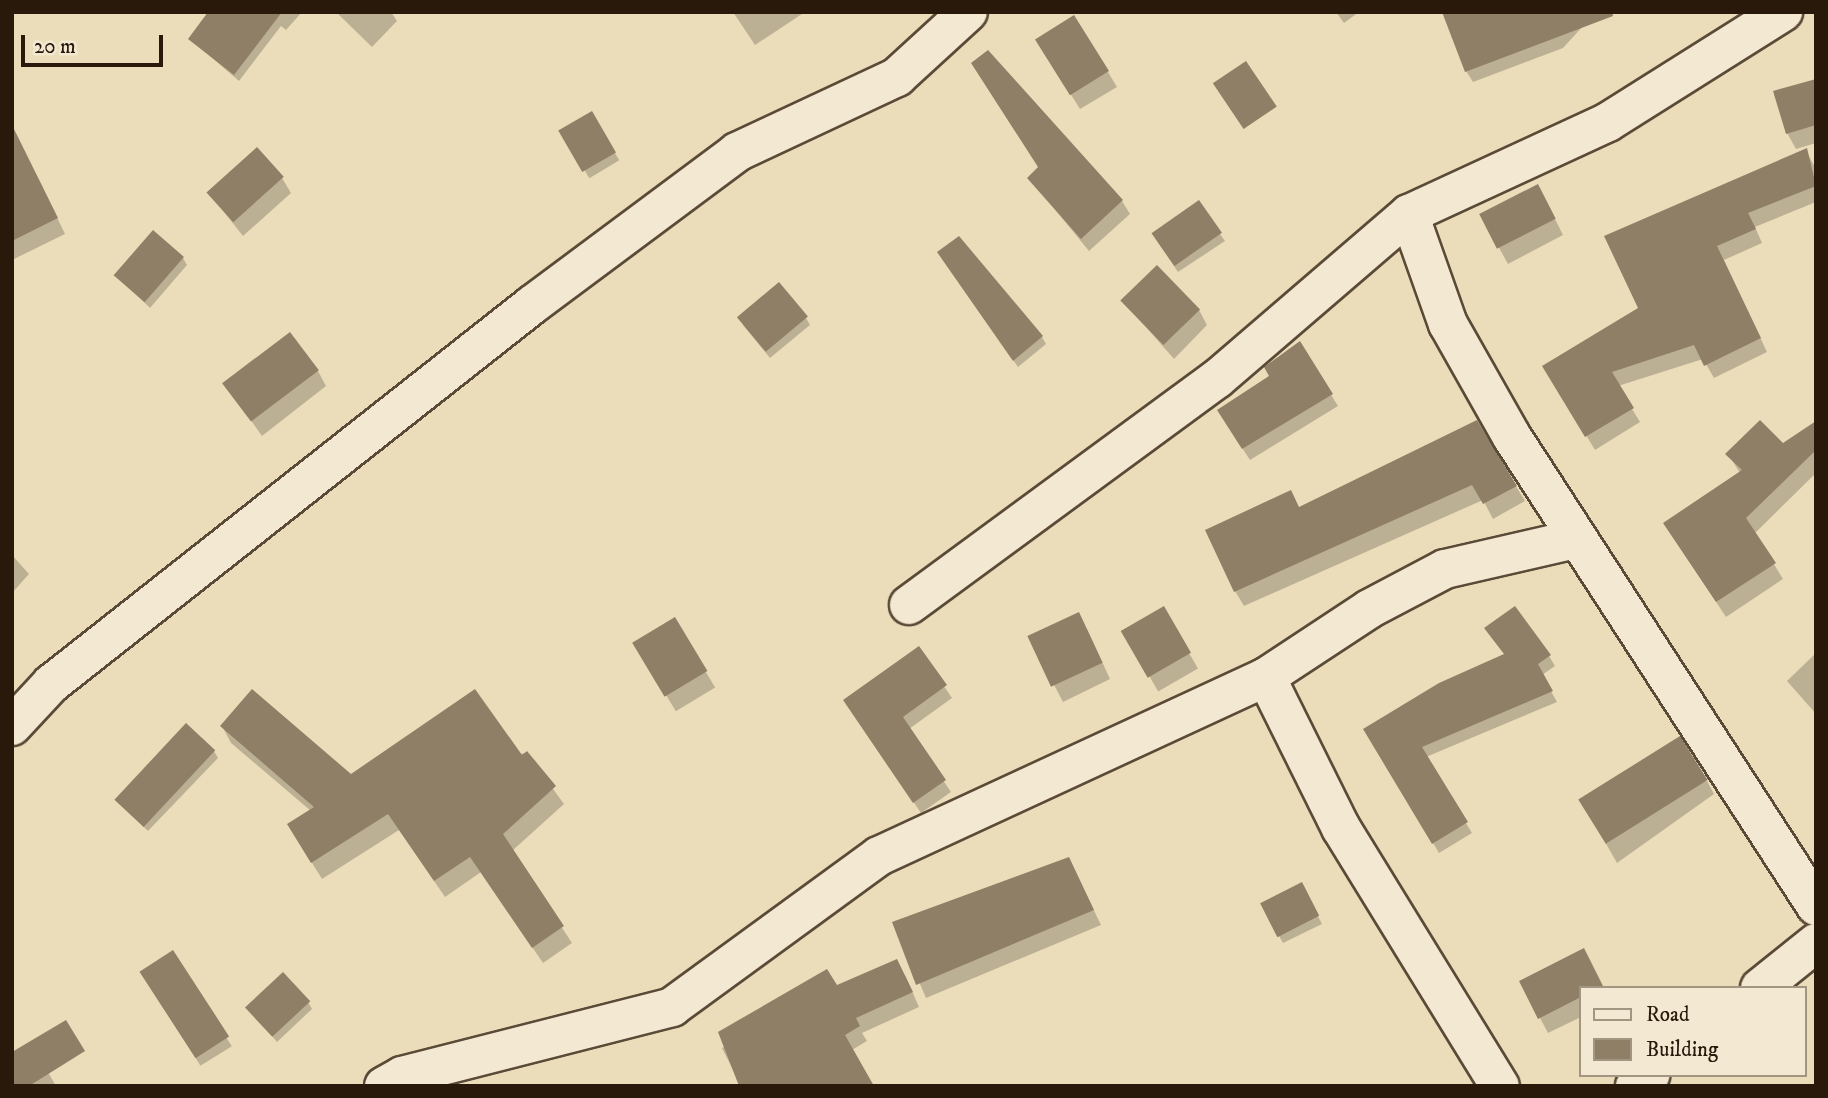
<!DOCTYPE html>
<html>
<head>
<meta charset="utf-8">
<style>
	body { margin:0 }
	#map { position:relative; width:1828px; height:1098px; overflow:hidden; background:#ecddba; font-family:"IM FELL DW Pica",serif }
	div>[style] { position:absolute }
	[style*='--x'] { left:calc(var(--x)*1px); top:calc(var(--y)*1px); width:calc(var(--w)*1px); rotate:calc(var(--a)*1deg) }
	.shadow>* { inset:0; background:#0003; transform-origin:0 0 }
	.building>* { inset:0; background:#8e7f66; transform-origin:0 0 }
	.roads { filter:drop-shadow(2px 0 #5a4a37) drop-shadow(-2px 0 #5a4a37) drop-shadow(0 2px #5a4a37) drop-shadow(0 -2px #5a4a37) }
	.street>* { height:38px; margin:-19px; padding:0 19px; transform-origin:19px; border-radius:19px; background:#f3e9d2 }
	span { translate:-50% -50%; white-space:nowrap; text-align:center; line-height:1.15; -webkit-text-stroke:5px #f3e9d2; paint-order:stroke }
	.frame { position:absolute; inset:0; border:14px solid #29190b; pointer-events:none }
	.legend { position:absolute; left:1579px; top:986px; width:228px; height:91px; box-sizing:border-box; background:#f3e9d2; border:2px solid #a29682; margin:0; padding:9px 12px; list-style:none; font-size:21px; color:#29190b }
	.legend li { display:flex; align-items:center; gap:14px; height:35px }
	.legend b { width:35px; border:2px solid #a29682 }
	.scale { position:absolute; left:21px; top:35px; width:142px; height:32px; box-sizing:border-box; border:4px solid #29190b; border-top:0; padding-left:9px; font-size:21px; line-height:24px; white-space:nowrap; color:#29190b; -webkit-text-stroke:5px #f3e9d2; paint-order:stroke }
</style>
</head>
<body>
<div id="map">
	<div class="shadow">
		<i style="clip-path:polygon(240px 12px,302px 12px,286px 30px,281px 26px,239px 81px,190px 39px)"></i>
		<i style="clip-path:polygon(336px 12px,391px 12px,397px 21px,372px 47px)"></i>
		<i style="clip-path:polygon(733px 12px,805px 12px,755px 45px)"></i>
		<i style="clip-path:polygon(1336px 12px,1359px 12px,1344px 23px)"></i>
		<i style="clip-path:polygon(1585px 24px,1563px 48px,1473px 82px,1466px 71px)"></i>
		<i style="clip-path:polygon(1046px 55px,1108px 72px,1117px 87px,1080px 109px)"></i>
		<i style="clip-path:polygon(1816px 81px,1816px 143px,1796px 149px,1787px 133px)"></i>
		<i style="left:591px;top:113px;width:55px;height:35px;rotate:59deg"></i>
		<i style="clip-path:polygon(1806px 151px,1816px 169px,1816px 202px,1755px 227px,1762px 243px,1724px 260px,1767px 352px,1714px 378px,1703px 359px,1618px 386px,1640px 422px,1595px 450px,1545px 367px,1640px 309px)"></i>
		<i style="clip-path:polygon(12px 174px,39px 180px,65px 234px,12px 260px)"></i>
		<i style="clip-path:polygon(282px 178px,291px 193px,243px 236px,209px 193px)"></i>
		<i style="clip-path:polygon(1029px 178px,1122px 201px,1130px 214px,1089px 251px)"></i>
		<i style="clip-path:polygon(1546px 201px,1563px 235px,1508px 264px,1481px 215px)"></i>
		<i style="clip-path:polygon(1220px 234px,1225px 241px,1178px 272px,1157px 241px)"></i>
		<i style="clip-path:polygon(183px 258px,187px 265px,150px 308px,116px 275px)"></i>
		<i style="clip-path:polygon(943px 260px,1042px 337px,1046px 344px,1018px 367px)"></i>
		<i style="clip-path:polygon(1123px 301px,1199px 310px,1207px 325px,1174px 359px)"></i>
		<i style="clip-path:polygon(806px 318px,810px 325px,770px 358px,743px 325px)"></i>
		<i style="clip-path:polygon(1299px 343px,1338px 406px,1250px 460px,1226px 423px)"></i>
		<i style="clip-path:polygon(318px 371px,326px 386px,262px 436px,225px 384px)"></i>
		<i style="clip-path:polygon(1477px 423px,1525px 501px,1493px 519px,1483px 500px,1244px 606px,1235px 591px,1300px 509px)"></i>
		<i style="clip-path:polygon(1816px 423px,1816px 473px,1755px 533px,1783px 579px,1726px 617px,1674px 538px,1740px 473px,1728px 454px,1782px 446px)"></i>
		<i style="clip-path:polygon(12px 555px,29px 574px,12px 593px)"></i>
		<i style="left:1163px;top:608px;width:70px;height:46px;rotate:60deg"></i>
		<i style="left:674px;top:619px;width:80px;height:46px;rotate:59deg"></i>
		<i style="clip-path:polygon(1087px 629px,1110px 679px,1063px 702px,1029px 637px)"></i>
		<i style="clip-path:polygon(919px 649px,952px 698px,909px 729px,951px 792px,921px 813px,852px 712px)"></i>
		<i style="clip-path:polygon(1816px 653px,1816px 714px,1787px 681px)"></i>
		<i style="clip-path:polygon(1549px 656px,1555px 666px,1542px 675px,1557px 702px,1426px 757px,1472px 833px,1439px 853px,1365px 730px)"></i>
		<i style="clip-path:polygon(222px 726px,351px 777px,527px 753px,564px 804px,512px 851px,572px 943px,543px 963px,481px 872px,445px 897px,399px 830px,322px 879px,299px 842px,311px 811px,231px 743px)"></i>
		<i style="clip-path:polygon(214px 751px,218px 758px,148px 831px,116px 800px)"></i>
		<i style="clip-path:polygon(1707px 781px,1714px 794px,1617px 863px,1585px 807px)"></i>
		<i style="clip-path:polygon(1076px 873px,1101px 925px,926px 998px,894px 923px)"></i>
		<i style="clip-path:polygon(1301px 884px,1322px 924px,1283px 943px,1279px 936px)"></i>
		<i style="left:173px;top:952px;width:111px;height:37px;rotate:58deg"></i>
		<i style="clip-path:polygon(1592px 966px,1603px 988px,1581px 988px,1581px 1017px,1548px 1033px,1540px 1018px)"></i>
		<i style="clip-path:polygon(905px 975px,919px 1007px,862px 1033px,867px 1041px,852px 1050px,741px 1086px,722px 1048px,836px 987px)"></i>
		<i style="clip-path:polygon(308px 1002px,312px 1009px,277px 1042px,248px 1008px)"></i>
		<i style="clip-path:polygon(23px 1048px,49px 1074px,56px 1086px,12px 1086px)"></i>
	</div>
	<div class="building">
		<i style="clip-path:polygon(208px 12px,282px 12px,234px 75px,188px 39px)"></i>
		<i style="clip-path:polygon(1442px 12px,1612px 12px,1613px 16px,1465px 72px)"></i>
		<i style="left:1074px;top:15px;width:66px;height:46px;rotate:58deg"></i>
		<i style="clip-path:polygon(988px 50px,1123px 200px,1081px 239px,1027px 178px,1038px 167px,971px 63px)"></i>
		<i style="left:1246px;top:61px;width:55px;height:40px;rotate:56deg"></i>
		<i style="clip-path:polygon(1816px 79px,1816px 125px,1786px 134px,1773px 91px)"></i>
		<i style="left:592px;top:111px;width:48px;height:39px;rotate:60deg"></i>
		<i style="clip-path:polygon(12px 125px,58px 218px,12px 241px)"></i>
		<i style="left:257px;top:147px;width:40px;height:68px;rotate:48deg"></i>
		<i style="clip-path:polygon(1807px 148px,1816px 186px,1748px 213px,1756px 229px,1717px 246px,1761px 338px,1704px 366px,1694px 345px,1612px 372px,1634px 408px,1585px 437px,1542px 366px,1638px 308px,1604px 236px)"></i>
		<i style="left:1538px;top:184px;width:39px;height:66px;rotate:63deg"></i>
		<i style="left:1199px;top:200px;width:40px;height:58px;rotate:55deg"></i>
		<i style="left:153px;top:230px;width:41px;height:60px;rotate:41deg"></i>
		<i style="clip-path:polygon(959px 236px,1043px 336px,1013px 361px,937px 252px)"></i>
		<i style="left:1157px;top:265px;width:62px;height:51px;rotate:46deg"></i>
		<i style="left:779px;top:282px;width:45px;height:55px;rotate:50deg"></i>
		<i style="left:290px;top:332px;width:48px;height:85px;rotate:53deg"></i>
		<i style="clip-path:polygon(1300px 341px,1333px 394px,1242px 449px,1217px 410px,1269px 376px,1264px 367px)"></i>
		<i style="clip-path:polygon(1477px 420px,1517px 486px,1483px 504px,1472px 485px,1234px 592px,1205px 530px,1291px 490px,1299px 507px)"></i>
		<i style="clip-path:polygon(1760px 420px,1783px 443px,1816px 421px,1816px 450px,1746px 518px,1776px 563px,1716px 602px,1663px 523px,1742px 470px,1725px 454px)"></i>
		<i style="left:1164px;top:606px;width:54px;height:50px;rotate:60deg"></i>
		<i style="clip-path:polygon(1515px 606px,1551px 655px,1538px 664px,1553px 691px,1422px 747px,1468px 822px,1432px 844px,1363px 729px,1439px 683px,1504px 654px,1484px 628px)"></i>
		<i style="left:1079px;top:612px;width:56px;height:57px;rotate:65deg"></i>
		<i style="left:675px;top:617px;width:63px;height:50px;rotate:59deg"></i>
		<i style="clip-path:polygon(919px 646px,947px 685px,903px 717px,946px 780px,913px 803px,843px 700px)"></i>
		<i style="clip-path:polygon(252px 689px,351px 774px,475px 689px,522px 755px,527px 751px,556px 786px,503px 834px,564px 926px,532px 948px,470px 857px,434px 881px,388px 814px,311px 863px,287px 824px,314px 807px,220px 726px)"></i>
		<i style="left:186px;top:723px;width:40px;height:105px;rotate:43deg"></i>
		<i style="left:1680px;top:736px;width:52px;height:120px;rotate:58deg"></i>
		<i style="clip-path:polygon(1069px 857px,1094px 910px,916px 985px,892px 922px)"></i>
		<i style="left:1302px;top:882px;width:38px;height:47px;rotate:63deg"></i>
		<i style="clip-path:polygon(1584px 948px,1603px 986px,1581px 988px,1581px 997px,1538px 1019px,1519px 981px)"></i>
		<i style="left:173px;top:950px;width:103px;height:40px;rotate:57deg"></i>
		<i style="clip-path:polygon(897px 959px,913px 992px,856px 1018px,860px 1026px,845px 1035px,874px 1086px,739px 1086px,718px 1032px,827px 969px,837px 985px)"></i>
		<i style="left:283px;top:972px;width:40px;height:52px;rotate:47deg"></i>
		<i style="clip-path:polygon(66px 1020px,85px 1051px,29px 1086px,12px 1086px,12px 1052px)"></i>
	</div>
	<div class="roads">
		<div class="street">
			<i style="--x:1409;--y:214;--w:117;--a:70.5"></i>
			<i style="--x:1448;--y:324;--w:130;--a:60.5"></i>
			<i style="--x:1512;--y:437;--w:559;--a:57.05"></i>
			<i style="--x:909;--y:605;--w:382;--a:-36.3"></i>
			<i style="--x:1217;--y:379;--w:253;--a:-40.7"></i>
			<i style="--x:1409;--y:214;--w:219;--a:-24.8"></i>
			<i style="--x:1608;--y:122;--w:207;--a:-32.2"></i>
			<i style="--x:1266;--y:677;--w:169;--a:63.6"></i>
			<i style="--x:1341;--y:828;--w:303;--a:58.4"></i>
			<i style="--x:12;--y:726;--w:57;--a:-47.1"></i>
			<i style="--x:51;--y:684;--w:612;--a:-38.24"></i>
			<i style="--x:532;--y:305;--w:256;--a:-36.7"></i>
			<i style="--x:737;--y:152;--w:177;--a:-25.1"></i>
			<i style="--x:897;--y:77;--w:96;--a:-42.5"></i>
			<i style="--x:1760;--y:988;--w:72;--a:-38.8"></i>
			<i style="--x:384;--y:1086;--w:21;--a:-29"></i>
			<i style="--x:402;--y:1076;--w:279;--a:-14.3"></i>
			<i style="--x:672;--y:1007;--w:256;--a:-36.1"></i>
			<i style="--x:879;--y:856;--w:426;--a:-24.8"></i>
			<i style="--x:1266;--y:677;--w:123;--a:-33.4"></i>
			<i style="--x:1369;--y:609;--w:86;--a:-27.8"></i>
			<i style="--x:1445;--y:569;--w:134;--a:-12.9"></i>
			<i style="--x:1635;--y:1086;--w:19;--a:-36"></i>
		</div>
	</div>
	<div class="frame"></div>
	<ul class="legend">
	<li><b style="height:9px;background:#f3e9d2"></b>Road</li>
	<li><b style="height:19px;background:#8e7f66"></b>Building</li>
	</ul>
	<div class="scale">20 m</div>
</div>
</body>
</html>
